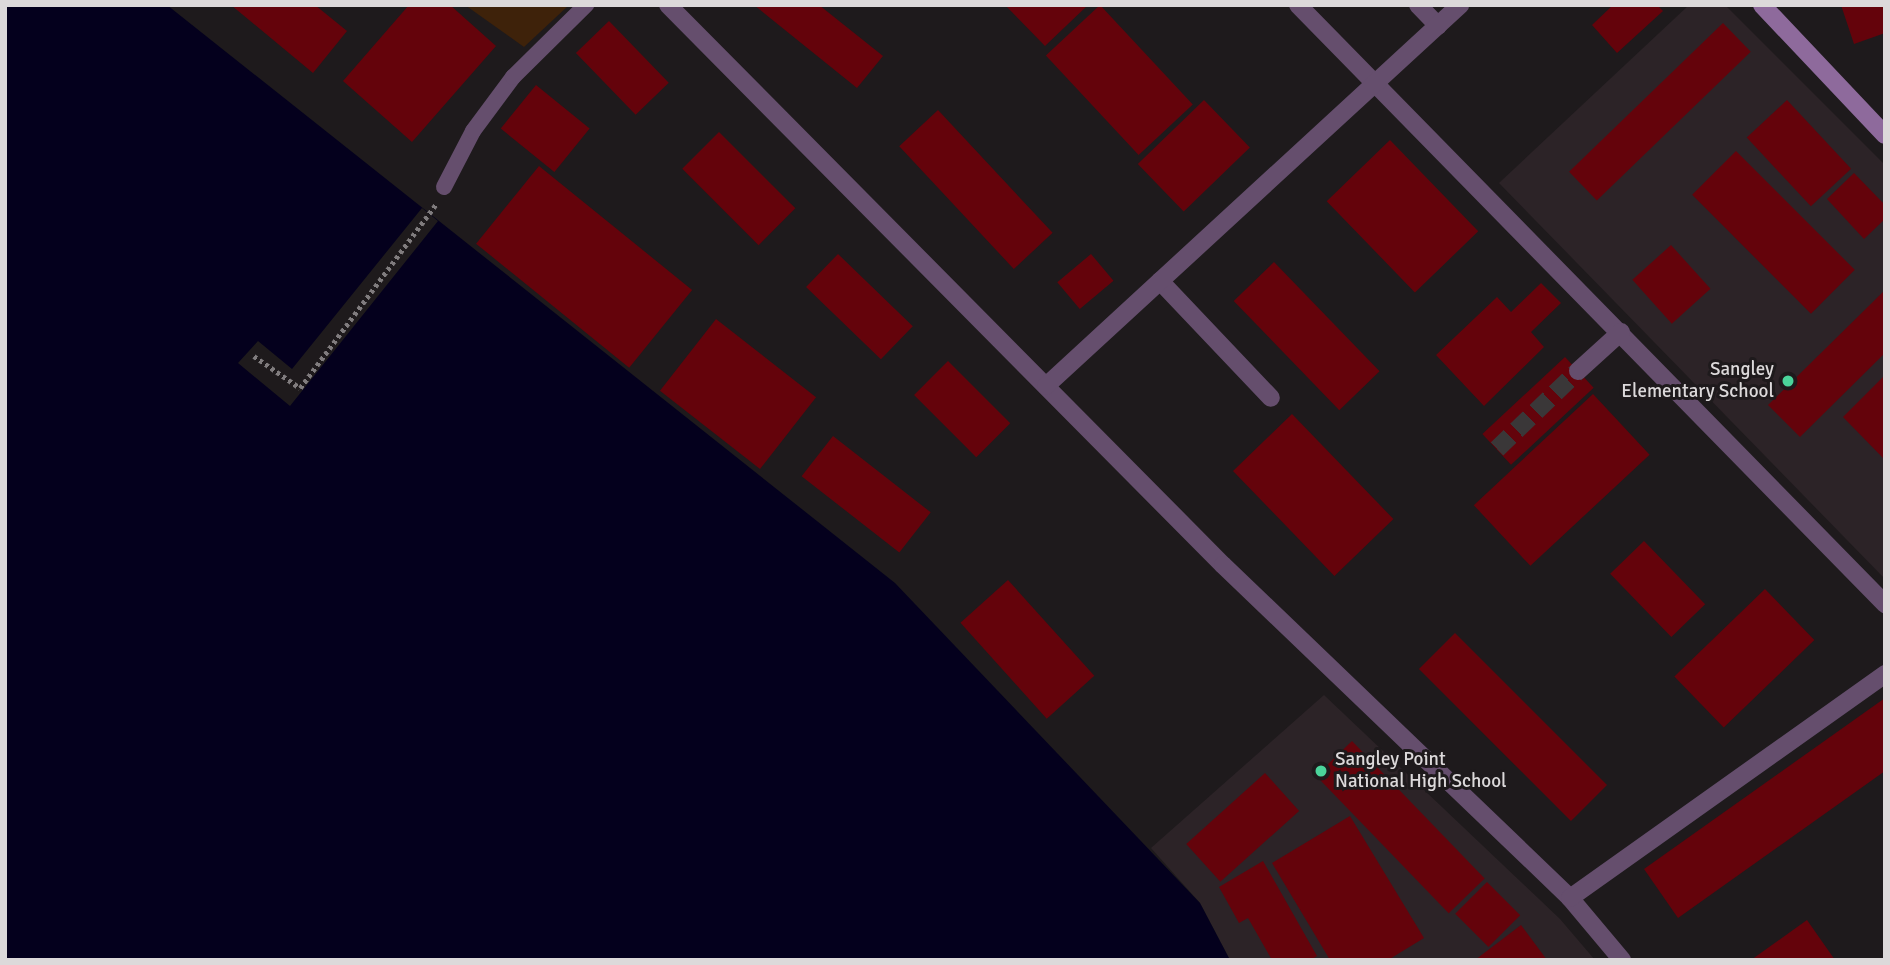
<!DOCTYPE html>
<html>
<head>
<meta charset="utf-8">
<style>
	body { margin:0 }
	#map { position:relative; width:1890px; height:965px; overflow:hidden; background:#1e1a1c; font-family:Signika,sans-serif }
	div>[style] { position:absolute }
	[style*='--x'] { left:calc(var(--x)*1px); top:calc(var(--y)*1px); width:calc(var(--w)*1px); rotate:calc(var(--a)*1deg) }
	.built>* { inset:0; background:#2c2327 }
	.green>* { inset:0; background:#3e220a }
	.water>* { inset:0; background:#04001d }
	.pier>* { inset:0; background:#1e1a1c }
	.building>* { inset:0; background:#64030b; transform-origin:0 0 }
	.street-tunnel>* { height:18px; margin-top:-9px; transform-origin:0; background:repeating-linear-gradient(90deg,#3a3738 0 18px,transparent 0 27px) }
	.path>* { height:4.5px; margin-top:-2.25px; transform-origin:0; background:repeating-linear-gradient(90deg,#807c7e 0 3.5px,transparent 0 7px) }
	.lane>* { height:16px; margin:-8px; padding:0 8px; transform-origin:8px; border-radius:8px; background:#654e6d }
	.street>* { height:18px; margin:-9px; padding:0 9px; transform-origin:9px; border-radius:9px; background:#654e6d }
	.secondary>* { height:18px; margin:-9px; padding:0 9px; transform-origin:9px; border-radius:9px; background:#8e6a9c }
	.dots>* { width:19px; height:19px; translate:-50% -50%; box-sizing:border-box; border:4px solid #1e1a1c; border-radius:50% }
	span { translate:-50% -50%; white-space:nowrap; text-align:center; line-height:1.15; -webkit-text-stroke:6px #1e1a1c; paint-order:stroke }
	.poi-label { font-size:19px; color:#dcd9da }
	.right { translate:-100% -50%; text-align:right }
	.left { translate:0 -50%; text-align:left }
	.frame { position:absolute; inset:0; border:7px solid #dcd9da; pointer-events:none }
</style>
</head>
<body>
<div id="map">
	<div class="built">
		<i style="clip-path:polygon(1689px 5px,1725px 5px,1885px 165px,1885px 579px,1499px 183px)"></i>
		<i style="clip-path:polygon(1324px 695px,1560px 919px,1595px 960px,1230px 960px,1200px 903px,1151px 848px)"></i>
	</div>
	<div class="green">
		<i style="clip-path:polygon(465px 5px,569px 5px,524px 47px)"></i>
	</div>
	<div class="water">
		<i style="clip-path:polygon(5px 5px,167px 5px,895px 583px,1200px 903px,1230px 960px,5px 960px)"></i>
	</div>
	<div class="pier">
		<i style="clip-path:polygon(422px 208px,438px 221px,290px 406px,238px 363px,258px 341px,292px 369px)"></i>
	</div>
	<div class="building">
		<i style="clip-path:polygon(231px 5px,315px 5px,347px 31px,313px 73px)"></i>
		<i style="clip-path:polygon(409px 5px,450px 5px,496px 46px,412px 142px,343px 81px)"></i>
		<i style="clip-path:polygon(754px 5px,819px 5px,883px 56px,857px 88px)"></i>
		<i style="clip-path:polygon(1005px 5px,1088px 5px,1045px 46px)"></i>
		<i style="left:1100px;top:5px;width:136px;height:74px;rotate:47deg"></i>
		<i style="clip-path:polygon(1613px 5px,1657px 5px,1663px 11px,1617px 53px,1592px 25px)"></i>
		<i style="clip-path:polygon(1841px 5px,1885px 5px,1885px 33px,1854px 44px)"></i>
		<i style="left:609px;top:21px;width:86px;height:46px;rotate:46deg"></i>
		<i style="left:1723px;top:23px;width:40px;height:214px;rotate:46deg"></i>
		<i style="left:536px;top:85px;width:69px;height:56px;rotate:39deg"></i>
		<i style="left:1204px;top:100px;width:66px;height:92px;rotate:46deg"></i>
		<i style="left:1787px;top:100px;width:94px;height:55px;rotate:47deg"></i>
		<i style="left:938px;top:110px;width:168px;height:53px;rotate:47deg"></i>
		<i style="left:719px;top:132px;width:108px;height:52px;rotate:45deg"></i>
		<i style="left:1390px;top:140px;width:127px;height:88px;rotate:46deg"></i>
		<i style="left:1736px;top:151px;width:168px;height:62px;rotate:45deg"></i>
		<i style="left:539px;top:166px;width:197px;height:100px;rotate:39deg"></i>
		<i style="clip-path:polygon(1854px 173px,1885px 205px,1885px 219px,1864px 239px,1827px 199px)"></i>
		<i style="left:1671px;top:245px;width:59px;height:52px;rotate:48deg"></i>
		<i style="left:838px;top:254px;width:104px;height:46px;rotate:44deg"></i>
		<i style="left:1091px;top:254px;width:35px;height:44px;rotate:50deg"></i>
		<i style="left:1274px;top:262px;width:152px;height:56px;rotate:46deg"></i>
		<i style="clip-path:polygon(1541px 283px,1561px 303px,1531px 332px,1544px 347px,1484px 406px,1436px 355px,1497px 297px,1511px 312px)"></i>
		<i style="clip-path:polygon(1885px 290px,1885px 353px,1800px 437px,1768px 405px)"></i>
		<i style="left:716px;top:319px;width:127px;height:91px;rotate:38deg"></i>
		<i style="left:1565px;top:357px;width:42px;height:113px;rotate:47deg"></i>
		<i style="left:948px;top:361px;width:88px;height:48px;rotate:45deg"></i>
		<i style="clip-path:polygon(1885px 375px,1885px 457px,1883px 458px,1843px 417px)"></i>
		<i style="left:1593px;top:394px;width:83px;height:163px;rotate:47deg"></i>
		<i style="left:1292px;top:414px;width:146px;height:82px;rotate:46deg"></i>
		<i style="left:833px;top:436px;width:124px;height:51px;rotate:38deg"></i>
		<i style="left:1644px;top:541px;width:88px;height:47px;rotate:46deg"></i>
		<i style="left:1008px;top:580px;width:129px;height:64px;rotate:48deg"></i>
		<i style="left:1765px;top:589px;width:71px;height:126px;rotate:46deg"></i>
		<i style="left:1455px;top:633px;width:215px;height:51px;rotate:45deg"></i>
		<i style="clip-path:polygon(1885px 698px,1885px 771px,1678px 918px,1644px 869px)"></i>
		<i style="left:1352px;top:741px;width:191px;height:50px;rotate:46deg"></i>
		<i style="left:1265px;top:773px;width:51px;height:106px;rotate:48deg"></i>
		<i style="clip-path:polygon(1350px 816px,1424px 938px,1388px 960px,1330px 960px,1272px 863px)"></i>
		<i style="clip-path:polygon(1263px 861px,1317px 956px,1311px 960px,1272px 960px,1248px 918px,1239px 923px,1219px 887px)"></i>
		<i style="left:1487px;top:882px;width:47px;height:45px;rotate:45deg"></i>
		<i style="clip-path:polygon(1807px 920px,1835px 960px,1751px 960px)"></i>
		<i style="clip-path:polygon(1521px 925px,1547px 960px,1475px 960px)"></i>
	</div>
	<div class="street-tunnel">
		<i style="--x:1497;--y:449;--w:112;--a:-43.9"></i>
	</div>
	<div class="path">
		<i style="--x:254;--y:356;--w:56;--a:34.8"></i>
		<i style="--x:300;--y:388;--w:229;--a:-53.5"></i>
	</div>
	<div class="lane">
		<i style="--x:444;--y:187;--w:63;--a:-62.6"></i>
		<i style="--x:473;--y:131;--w:67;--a:-53.5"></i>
		<i style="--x:513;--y:77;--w:103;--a:-44.6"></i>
	</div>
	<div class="street">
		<i style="--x:668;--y:5;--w:788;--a:45.26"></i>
		<i style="--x:1223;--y:565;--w:481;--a:43.8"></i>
		<i style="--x:1570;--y:898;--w:81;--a:50"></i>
		<i style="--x:1298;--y:5;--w:839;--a:45.58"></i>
		<i style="--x:1418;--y:5;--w:29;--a:46"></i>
		<i style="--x:1160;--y:281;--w:161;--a:46.5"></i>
		<i style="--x:1578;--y:371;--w:58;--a:-42.2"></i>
		<i style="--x:1046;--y:386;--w:563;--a:-42.62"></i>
		<i style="--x:1570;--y:898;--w:387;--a:-35.4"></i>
	</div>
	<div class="secondary">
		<i style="--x:1762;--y:5;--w:179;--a:46.6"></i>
	</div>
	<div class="dots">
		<i style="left:1788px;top:381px;background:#4bd49b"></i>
		<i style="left:1321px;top:771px;background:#4bd49b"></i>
	</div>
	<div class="poi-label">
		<span class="right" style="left:1774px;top:381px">Sangley<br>Elementary School</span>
		<span class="left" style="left:1335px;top:771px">Sangley Point<br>National High School</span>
	</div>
	<div class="frame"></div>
</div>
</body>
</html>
